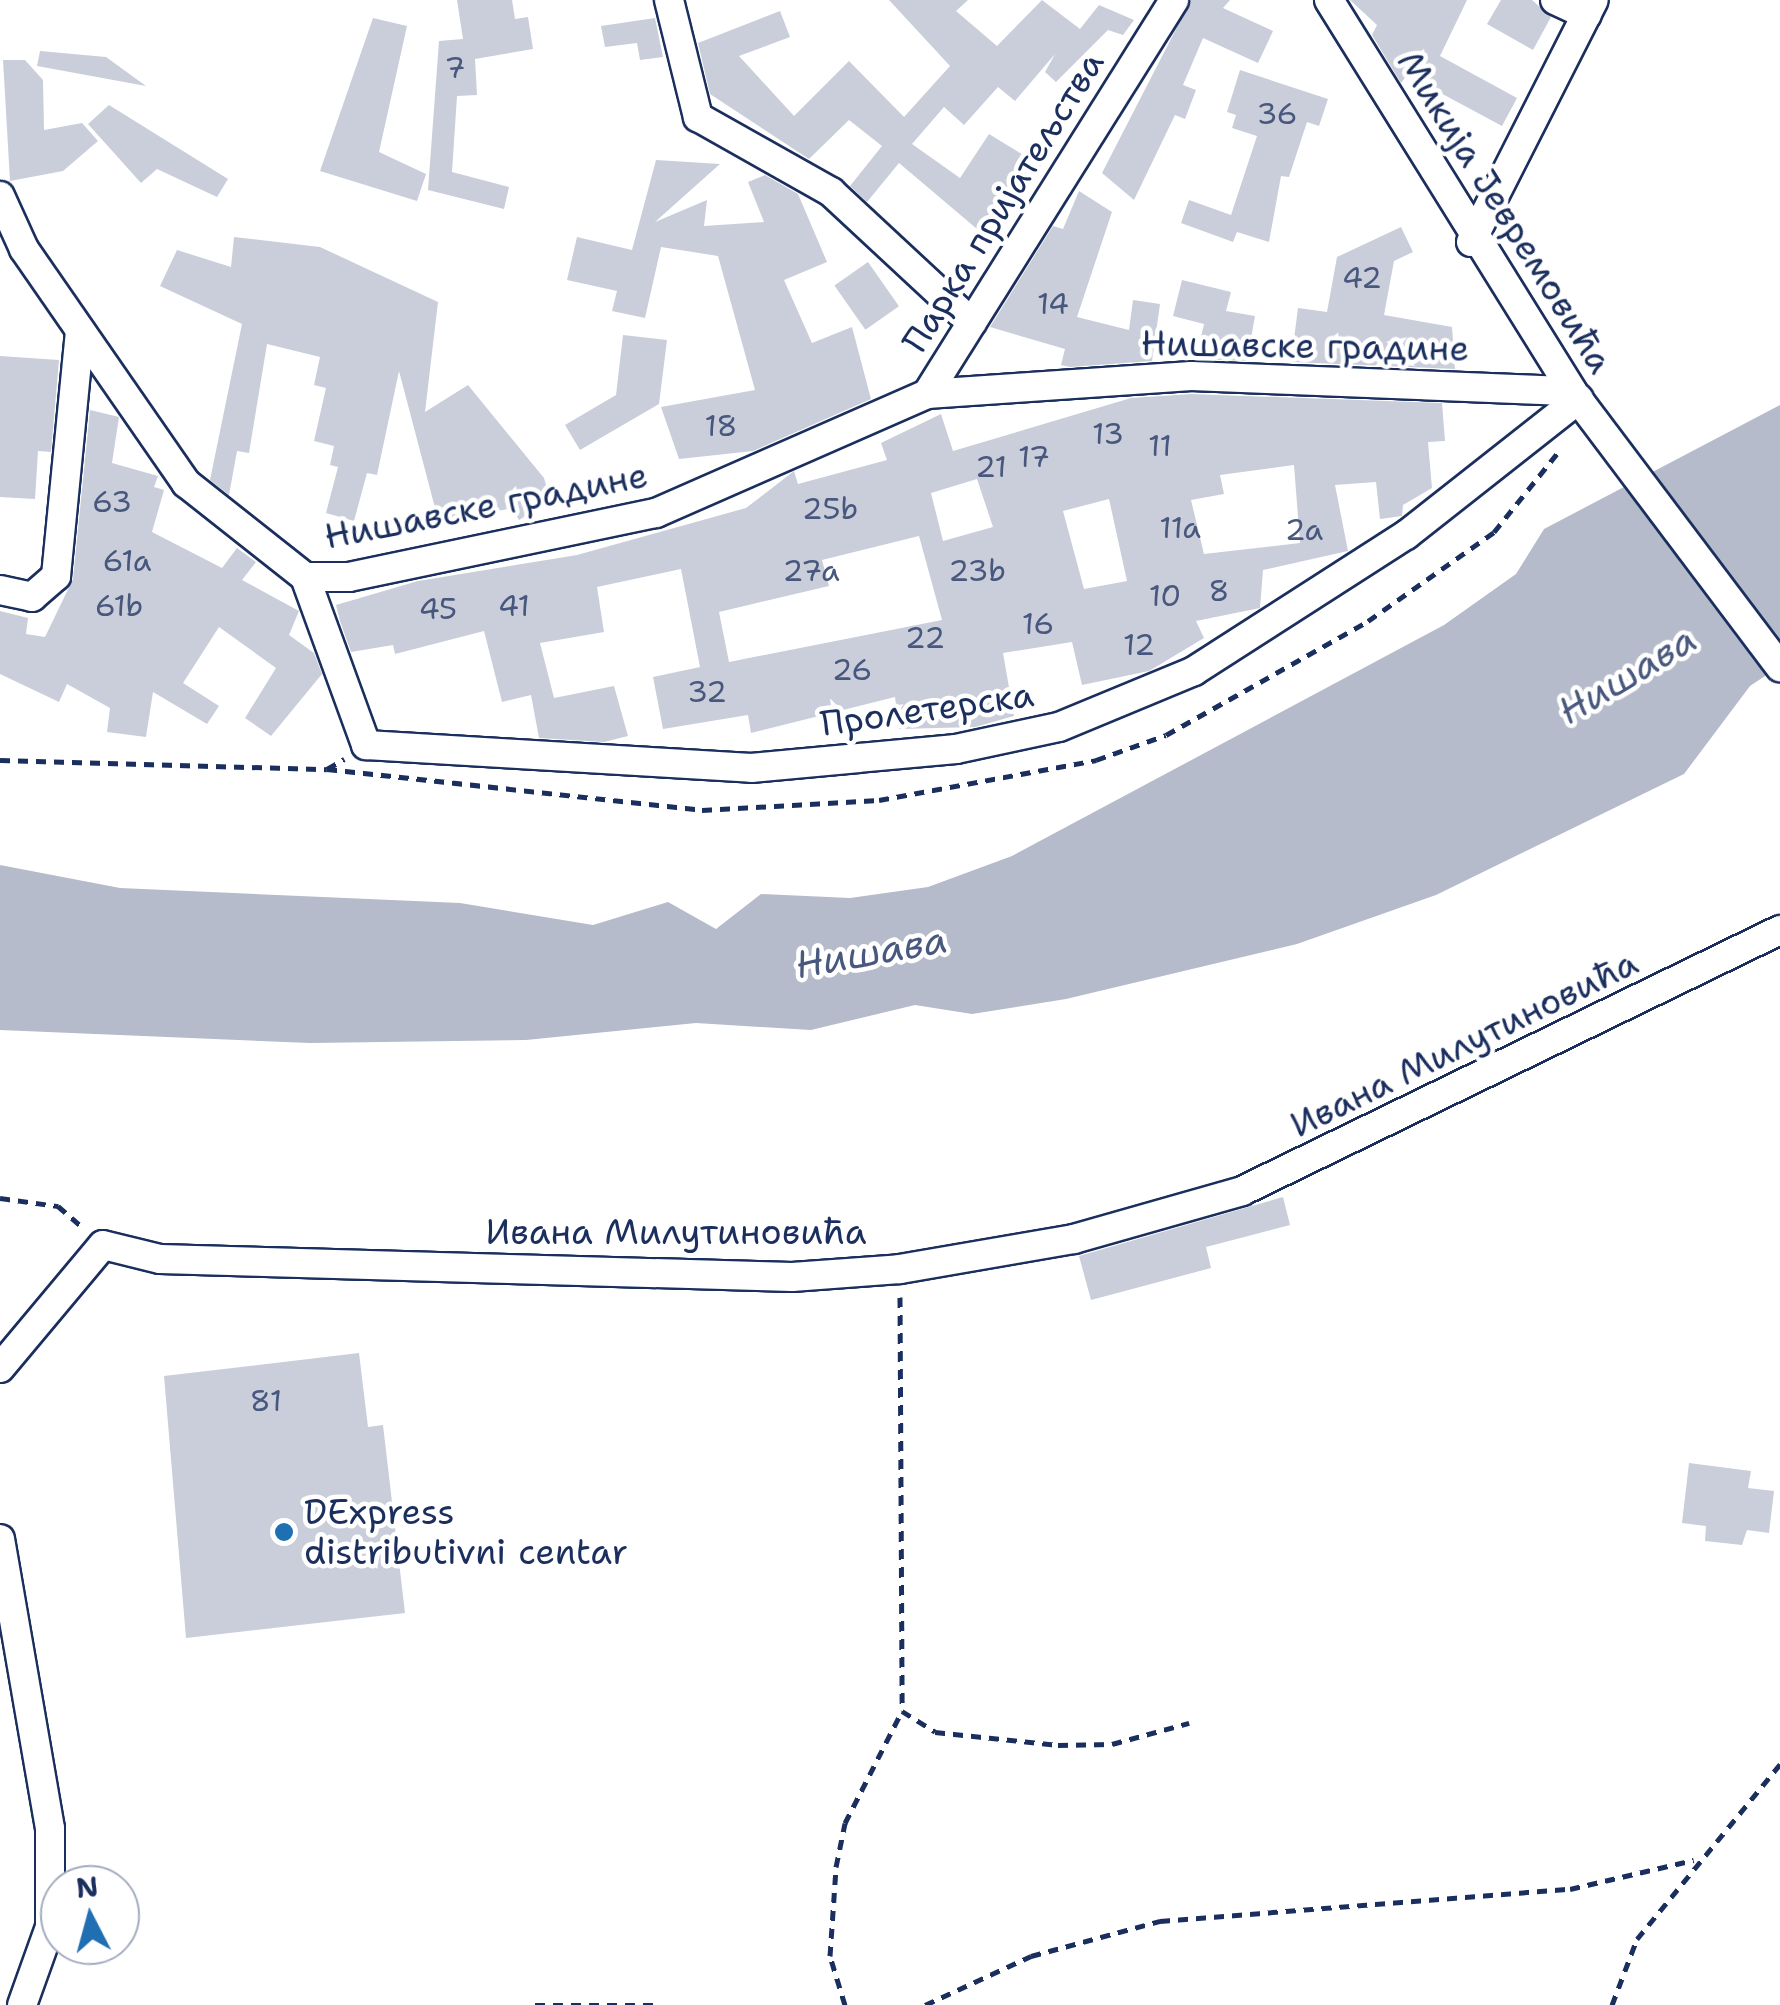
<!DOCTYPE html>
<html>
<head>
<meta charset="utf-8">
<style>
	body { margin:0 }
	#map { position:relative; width:1780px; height:2005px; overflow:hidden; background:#fff; font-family:"Shantell Sans",sans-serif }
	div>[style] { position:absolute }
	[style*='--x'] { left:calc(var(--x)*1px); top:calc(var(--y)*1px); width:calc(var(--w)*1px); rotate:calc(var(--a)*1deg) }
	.water>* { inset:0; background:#b5bbca }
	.building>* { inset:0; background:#caceda; transform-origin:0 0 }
	.path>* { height:5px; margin-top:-2.5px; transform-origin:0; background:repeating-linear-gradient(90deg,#1b2f5e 0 10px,transparent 0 18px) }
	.roads { filter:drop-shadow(2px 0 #1b2f5e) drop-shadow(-2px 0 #1b2f5e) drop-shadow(0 2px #1b2f5e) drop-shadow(0 -2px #1b2f5e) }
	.minor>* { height:28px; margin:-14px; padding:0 14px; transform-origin:14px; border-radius:14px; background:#fff }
	.dots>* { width:28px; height:28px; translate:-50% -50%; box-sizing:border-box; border:5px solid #fff; border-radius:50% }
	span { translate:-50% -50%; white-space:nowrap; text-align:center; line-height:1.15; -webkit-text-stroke:9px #fff; paint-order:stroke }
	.number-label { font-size:30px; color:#47577d }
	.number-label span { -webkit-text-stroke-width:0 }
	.street-label { font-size:35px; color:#1b2f5e }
	.poi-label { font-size:35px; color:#1b2f5e }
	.left { translate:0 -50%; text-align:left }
	.water-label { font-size:38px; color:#49597e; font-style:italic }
	.north { position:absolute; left:40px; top:1865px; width:100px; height:100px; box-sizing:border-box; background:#fff; border:2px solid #a4acbf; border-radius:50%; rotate:354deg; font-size:28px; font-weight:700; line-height:40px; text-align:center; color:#1b2f5e }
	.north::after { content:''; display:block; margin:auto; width:35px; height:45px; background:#1f6fb2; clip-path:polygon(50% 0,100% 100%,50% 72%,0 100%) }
</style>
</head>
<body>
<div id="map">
	<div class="water">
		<i style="clip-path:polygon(1780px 405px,1780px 666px,1750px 686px,1684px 774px,1436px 895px,1297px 944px,1066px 999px,972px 1014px,915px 1005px,811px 1030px,696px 1023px,526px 1040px,310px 1043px,0 1030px,0 865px,120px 888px,460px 903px,593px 925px,668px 902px,716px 929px,761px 894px,850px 898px,928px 887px,1012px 856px,1444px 625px,1516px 574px,1544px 529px)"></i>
	</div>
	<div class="building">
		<i style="clip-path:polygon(457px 0,512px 0,515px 19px,528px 17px,533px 49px,475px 59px,477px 95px,457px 96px,452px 172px,509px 187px,504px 209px,428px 190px,439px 41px,463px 39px)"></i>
		<i style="clip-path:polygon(889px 0,968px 0,956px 11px,997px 46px,1042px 0,1080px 29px,1099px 5px,1134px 20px,1123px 35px,1108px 30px,1056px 82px,1045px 72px,1055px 54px,1015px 101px,998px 87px,964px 125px,944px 107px,912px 144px,960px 178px,989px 134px,1041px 166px,990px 240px,899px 163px,867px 202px,850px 186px,882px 146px,849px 120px,809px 159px,710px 94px,698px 43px,780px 11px,790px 37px,739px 56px,794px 116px,849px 61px,904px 117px,950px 66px)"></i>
		<i style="clip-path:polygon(1191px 0,1230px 0,1223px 8px,1273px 31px,1258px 63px,1203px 38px,1183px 85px,1196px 90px,1185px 119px,1175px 115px,1134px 200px,1102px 173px)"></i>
		<i style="clip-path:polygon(1350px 0,1467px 0,1440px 56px,1517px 98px,1502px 126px,1407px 75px,1401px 83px,1372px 35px,1377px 25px)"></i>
		<i style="clip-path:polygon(1501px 0,1532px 0,1551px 17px,1533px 50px,1487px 24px)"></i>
		<i style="clip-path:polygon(373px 18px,407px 26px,379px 152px,426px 174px,417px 201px,320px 171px)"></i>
		<i style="clip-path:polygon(655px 18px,663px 57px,640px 60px,637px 43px,605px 47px,601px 26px)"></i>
		<i style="clip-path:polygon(40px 51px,106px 57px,146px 86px,37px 66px)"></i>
		<i style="clip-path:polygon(3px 60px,25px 60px,43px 80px,44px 130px,82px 123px,98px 141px,63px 171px,10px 181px)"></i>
		<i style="clip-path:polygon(1240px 70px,1328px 99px,1319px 126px,1307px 122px,1289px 177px,1281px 176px,1269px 242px,1237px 232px,1233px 242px,1181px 223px,1189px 200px,1231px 215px,1257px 136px,1232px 128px,1236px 115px,1227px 112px)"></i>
		<i style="clip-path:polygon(109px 105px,228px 179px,217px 197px,157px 169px,141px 183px,88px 124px)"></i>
		<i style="clip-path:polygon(656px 160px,720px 164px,655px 222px,707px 200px,704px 226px,764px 222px,748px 182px,765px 175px,798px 194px,827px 262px,784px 280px,812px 343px,852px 327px,871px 399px,753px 451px,679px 459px,661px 407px,755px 390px,718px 256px,661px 247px,645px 318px,612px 311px,617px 291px,567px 280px,577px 237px,632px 250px)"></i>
		<i style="clip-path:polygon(1079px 191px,1112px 212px,1077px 317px,1129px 330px,1133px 300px,1160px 304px,1152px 361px,1070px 367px,1061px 365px,1065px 349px,990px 327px,1053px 226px,1063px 229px)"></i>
		<i style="clip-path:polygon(1401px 227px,1413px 252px,1394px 261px,1384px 315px,1452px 327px,1455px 369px,1291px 362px,1298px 308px,1327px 312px,1337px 257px)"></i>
		<i style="clip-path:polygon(234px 237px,320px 247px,438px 302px,425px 412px,468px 385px,544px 478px,551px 501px,519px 520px,512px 508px,439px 523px,399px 371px,377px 475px,367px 473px,354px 521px,326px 513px,338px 467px,330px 465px,334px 446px,314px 441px,326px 388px,314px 385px,320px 357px,267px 344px,249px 453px,237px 451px,229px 495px,210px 480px,242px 324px,160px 286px,177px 250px,231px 267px)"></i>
		<i style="left:868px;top:262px;width:54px;height:41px;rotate:55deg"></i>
		<i style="clip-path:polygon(1182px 280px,1231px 292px,1226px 311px,1255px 316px,1247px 361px,1196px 359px,1204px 324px,1173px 316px)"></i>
		<i style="clip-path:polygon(623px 335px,667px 340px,659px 404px,580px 450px,565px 425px,616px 395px)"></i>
		<i style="clip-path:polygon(0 356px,59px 360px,51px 452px,38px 451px,35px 499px,0 497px)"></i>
		<i style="clip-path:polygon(evenodd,1191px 394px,1442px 403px,1445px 441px,1428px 442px,1432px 488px,1403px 505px,1402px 516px,1380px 519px,1376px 482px,1335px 485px,1348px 551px,1263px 570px,1260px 608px,1196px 621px,1204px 638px,1149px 671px,1082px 685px,1072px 642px,1003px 653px,1014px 716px,975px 727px,899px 729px,895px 697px,751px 733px,748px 715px,663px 729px,653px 677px,700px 667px,681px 569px,597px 587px,604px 632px,540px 643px,554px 698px,614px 686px,628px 736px,604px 742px,539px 738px,531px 695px,502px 702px,484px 631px,395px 654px,393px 645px,351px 652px,340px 621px,336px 605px,418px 581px,577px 555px,746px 508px,794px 471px,798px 484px,887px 460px,881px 443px,941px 414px,953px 451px,1131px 398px,1191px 394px,1294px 465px,1300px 543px,1204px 554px,1191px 500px,1224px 494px,1220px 475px,1294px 465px,1191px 394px,977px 479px,993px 527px,943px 541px,931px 493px,977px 479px,1191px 394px,1109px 499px,1127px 581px,1084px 589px,1063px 511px,1109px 499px,1191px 394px,919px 536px,942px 620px,729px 662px,719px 612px,829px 586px,822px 560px,919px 536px)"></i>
		<i style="clip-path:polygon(90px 410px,119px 417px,112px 463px,158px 476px,154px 487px,164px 490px,152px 532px,222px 568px,237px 548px,256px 562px,242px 580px,299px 611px,289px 635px,314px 653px,322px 674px,271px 736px,245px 718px,276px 668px,219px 627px,183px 683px,219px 706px,207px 724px,153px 692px,146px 737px,107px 732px,110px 708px,67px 684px,59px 702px,0 674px,0 611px,28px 618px,26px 634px,45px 637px,73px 579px)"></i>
		<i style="clip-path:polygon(1283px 1197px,1290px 1225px,1206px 1247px,1211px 1268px,1091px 1300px,1079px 1256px)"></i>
		<i style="clip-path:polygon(359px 1353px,368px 1427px,383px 1425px,405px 1613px,186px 1638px,164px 1376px)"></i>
		<i style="clip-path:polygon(1689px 1463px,1751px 1471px,1748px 1488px,1774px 1491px,1769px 1533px,1747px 1530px,1742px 1545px,1705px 1541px,1706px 1526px,1682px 1523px)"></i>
	</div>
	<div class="path">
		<i style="--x:0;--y:760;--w:327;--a:1.6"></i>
		<i style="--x:327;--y:769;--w:20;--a:-30"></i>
		<i style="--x:327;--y:769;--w:377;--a:6.2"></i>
		<i style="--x:702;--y:810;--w:177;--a:-3.2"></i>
		<i style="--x:879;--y:800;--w:221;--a:-10.4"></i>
		<i style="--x:1096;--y:760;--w:74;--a:-19.7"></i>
		<i style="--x:1166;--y:735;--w:232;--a:-29.4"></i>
		<i style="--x:1368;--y:621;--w:154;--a:-35.2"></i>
		<i style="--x:1494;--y:532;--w:105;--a:-51.2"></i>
		<i style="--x:0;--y:1198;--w:59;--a:7.9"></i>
		<i style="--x:58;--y:1206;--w:33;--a:41"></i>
		<i style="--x:900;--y:1297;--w:414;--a:89.7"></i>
		<i style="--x:902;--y:1711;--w:39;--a:32"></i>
		<i style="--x:935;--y:1732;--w:124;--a:6"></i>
		<i style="--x:1058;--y:1745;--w:54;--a:-1.1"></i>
		<i style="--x:1112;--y:1744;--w:80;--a:-15.3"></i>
		<i style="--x:535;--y:2005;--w:123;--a:0"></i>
		<i style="--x:845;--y:2005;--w:51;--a:-107"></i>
		<i style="--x:830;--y:1956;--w:89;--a:-86.1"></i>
		<i style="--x:836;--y:1867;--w:45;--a:-78.4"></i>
		<i style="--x:845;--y:1823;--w:126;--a:-63"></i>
		<i style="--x:925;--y:2005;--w:117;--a:-24.8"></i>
		<i style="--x:1031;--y:1956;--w:134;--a:-15.2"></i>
		<i style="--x:1160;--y:1921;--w:411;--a:-4.5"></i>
		<i style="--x:1570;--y:1889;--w:127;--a:-13.2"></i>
		<i style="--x:1612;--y:2005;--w:71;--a:-69.3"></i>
		<i style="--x:1637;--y:1939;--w:226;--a:-50.7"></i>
	</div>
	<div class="roads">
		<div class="minor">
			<i style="--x:669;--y:0;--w:121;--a:76.1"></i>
			<i style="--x:698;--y:117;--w:153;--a:29.4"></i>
			<i style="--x:831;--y:192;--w:192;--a:42.9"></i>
			<i style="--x:1329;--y:0;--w:460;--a:58.1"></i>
			<i style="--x:1572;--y:391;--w:346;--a:53"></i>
			<i style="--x:1555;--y:0;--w:35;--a:25"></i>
			<i style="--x:0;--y:196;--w:58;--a:65.6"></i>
			<i style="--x:24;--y:249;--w:285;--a:55.3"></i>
			<i style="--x:186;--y:483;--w:152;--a:38.3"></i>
			<i style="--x:305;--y:577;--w:44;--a:0"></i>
			<i style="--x:349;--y:577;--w:314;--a:-11.8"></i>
			<i style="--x:656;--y:513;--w:296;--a:-23.7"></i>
			<i style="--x:927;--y:394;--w:265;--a:-3.9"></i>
			<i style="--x:1191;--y:376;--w:381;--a:2.3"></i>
			<i style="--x:1471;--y:242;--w:271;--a:-63.1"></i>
			<i style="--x:927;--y:394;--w:465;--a:-57.9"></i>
			<i style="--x:305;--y:577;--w:179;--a:70"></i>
			<i style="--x:366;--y:745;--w:386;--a:3.4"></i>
			<i style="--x:751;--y:768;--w:206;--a:-5.3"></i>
			<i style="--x:956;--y:749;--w:105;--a:-12.1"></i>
			<i style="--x:1059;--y:727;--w:146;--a:-22.5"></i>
			<i style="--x:1194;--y:671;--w:252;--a:-32.7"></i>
			<i style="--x:1406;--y:535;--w:220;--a:-38.2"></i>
			<i style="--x:0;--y:590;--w:33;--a:12"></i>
			<i style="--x:32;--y:597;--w:32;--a:-41"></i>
			<i style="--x:56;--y:576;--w:244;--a:-84.4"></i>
			<i style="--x:0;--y:1368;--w:160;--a:-50.1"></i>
			<i style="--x:103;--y:1245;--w:59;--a:13.8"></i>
			<i style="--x:160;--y:1259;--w:632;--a:1.63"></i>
			<i style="--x:792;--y:1277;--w:108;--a:-4.2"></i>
			<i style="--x:900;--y:1269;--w:177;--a:-9.8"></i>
			<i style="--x:1074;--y:1239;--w:175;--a:-15.9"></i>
			<i style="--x:1242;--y:1191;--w:598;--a:-25.88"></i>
			<i style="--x:0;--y:1539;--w:294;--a:80.2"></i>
			<i style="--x:50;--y:1829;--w:98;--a:90"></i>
			<i style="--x:50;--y:1927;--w:83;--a:109.7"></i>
		</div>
	</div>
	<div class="dots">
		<i style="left:284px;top:1532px;background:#1f6fb2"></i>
	</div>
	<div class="number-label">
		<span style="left:455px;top:68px">7</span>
		<span style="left:1277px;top:114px">36</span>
		<span style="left:1362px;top:278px">42</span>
		<span style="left:1053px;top:304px">14</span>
		<span style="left:721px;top:426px">18</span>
		<span style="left:1108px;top:434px">13</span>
		<span style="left:1160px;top:446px">11</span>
		<span style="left:1034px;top:457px">17</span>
		<span style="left:991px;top:467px">21</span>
		<span style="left:112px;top:502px">63</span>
		<span style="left:830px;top:509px">25b</span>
		<span style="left:1180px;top:528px">11a</span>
		<span style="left:1304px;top:530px">2a</span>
		<span style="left:127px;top:561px">61a</span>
		<span style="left:811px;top:571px">27a</span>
		<span style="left:977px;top:571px">23b</span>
		<span style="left:1219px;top:591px">8</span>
		<span style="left:1165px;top:596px">10</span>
		<span style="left:119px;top:606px">61b</span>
		<span style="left:514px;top:606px">41</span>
		<span style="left:438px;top:609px">45</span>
		<span style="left:1038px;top:624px">16</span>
		<span style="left:925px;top:638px">22</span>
		<span style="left:1139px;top:645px">12</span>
		<span style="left:852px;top:670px">26</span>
		<span style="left:707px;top:692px">32</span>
		<span style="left:266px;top:1401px">81</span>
	</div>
	<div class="street-label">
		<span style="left:1003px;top:202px;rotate:-58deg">Парка пријатељства</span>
		<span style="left:1505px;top:212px;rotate:58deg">Микија Јевремовића</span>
		<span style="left:1305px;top:346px;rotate:1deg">Нишавске градине</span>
		<span style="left:486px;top:506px;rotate:-11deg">Нишавске градине</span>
		<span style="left:927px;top:709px;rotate:-8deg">Пролетерска</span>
		<span style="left:1464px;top:1044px;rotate:-26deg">Ивана Милутиновића</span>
		<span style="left:676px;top:1232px">Ивана Милутиновића</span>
	</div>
	<div class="poi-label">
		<span class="left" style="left:304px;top:1532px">DExpress<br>distributivni centar</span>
	</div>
	<div class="water-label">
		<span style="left:1627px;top:675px;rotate:-31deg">Нишава</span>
		<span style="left:871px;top:952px;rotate:-10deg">Нишава</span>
	</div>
	<div class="north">N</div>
</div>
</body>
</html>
